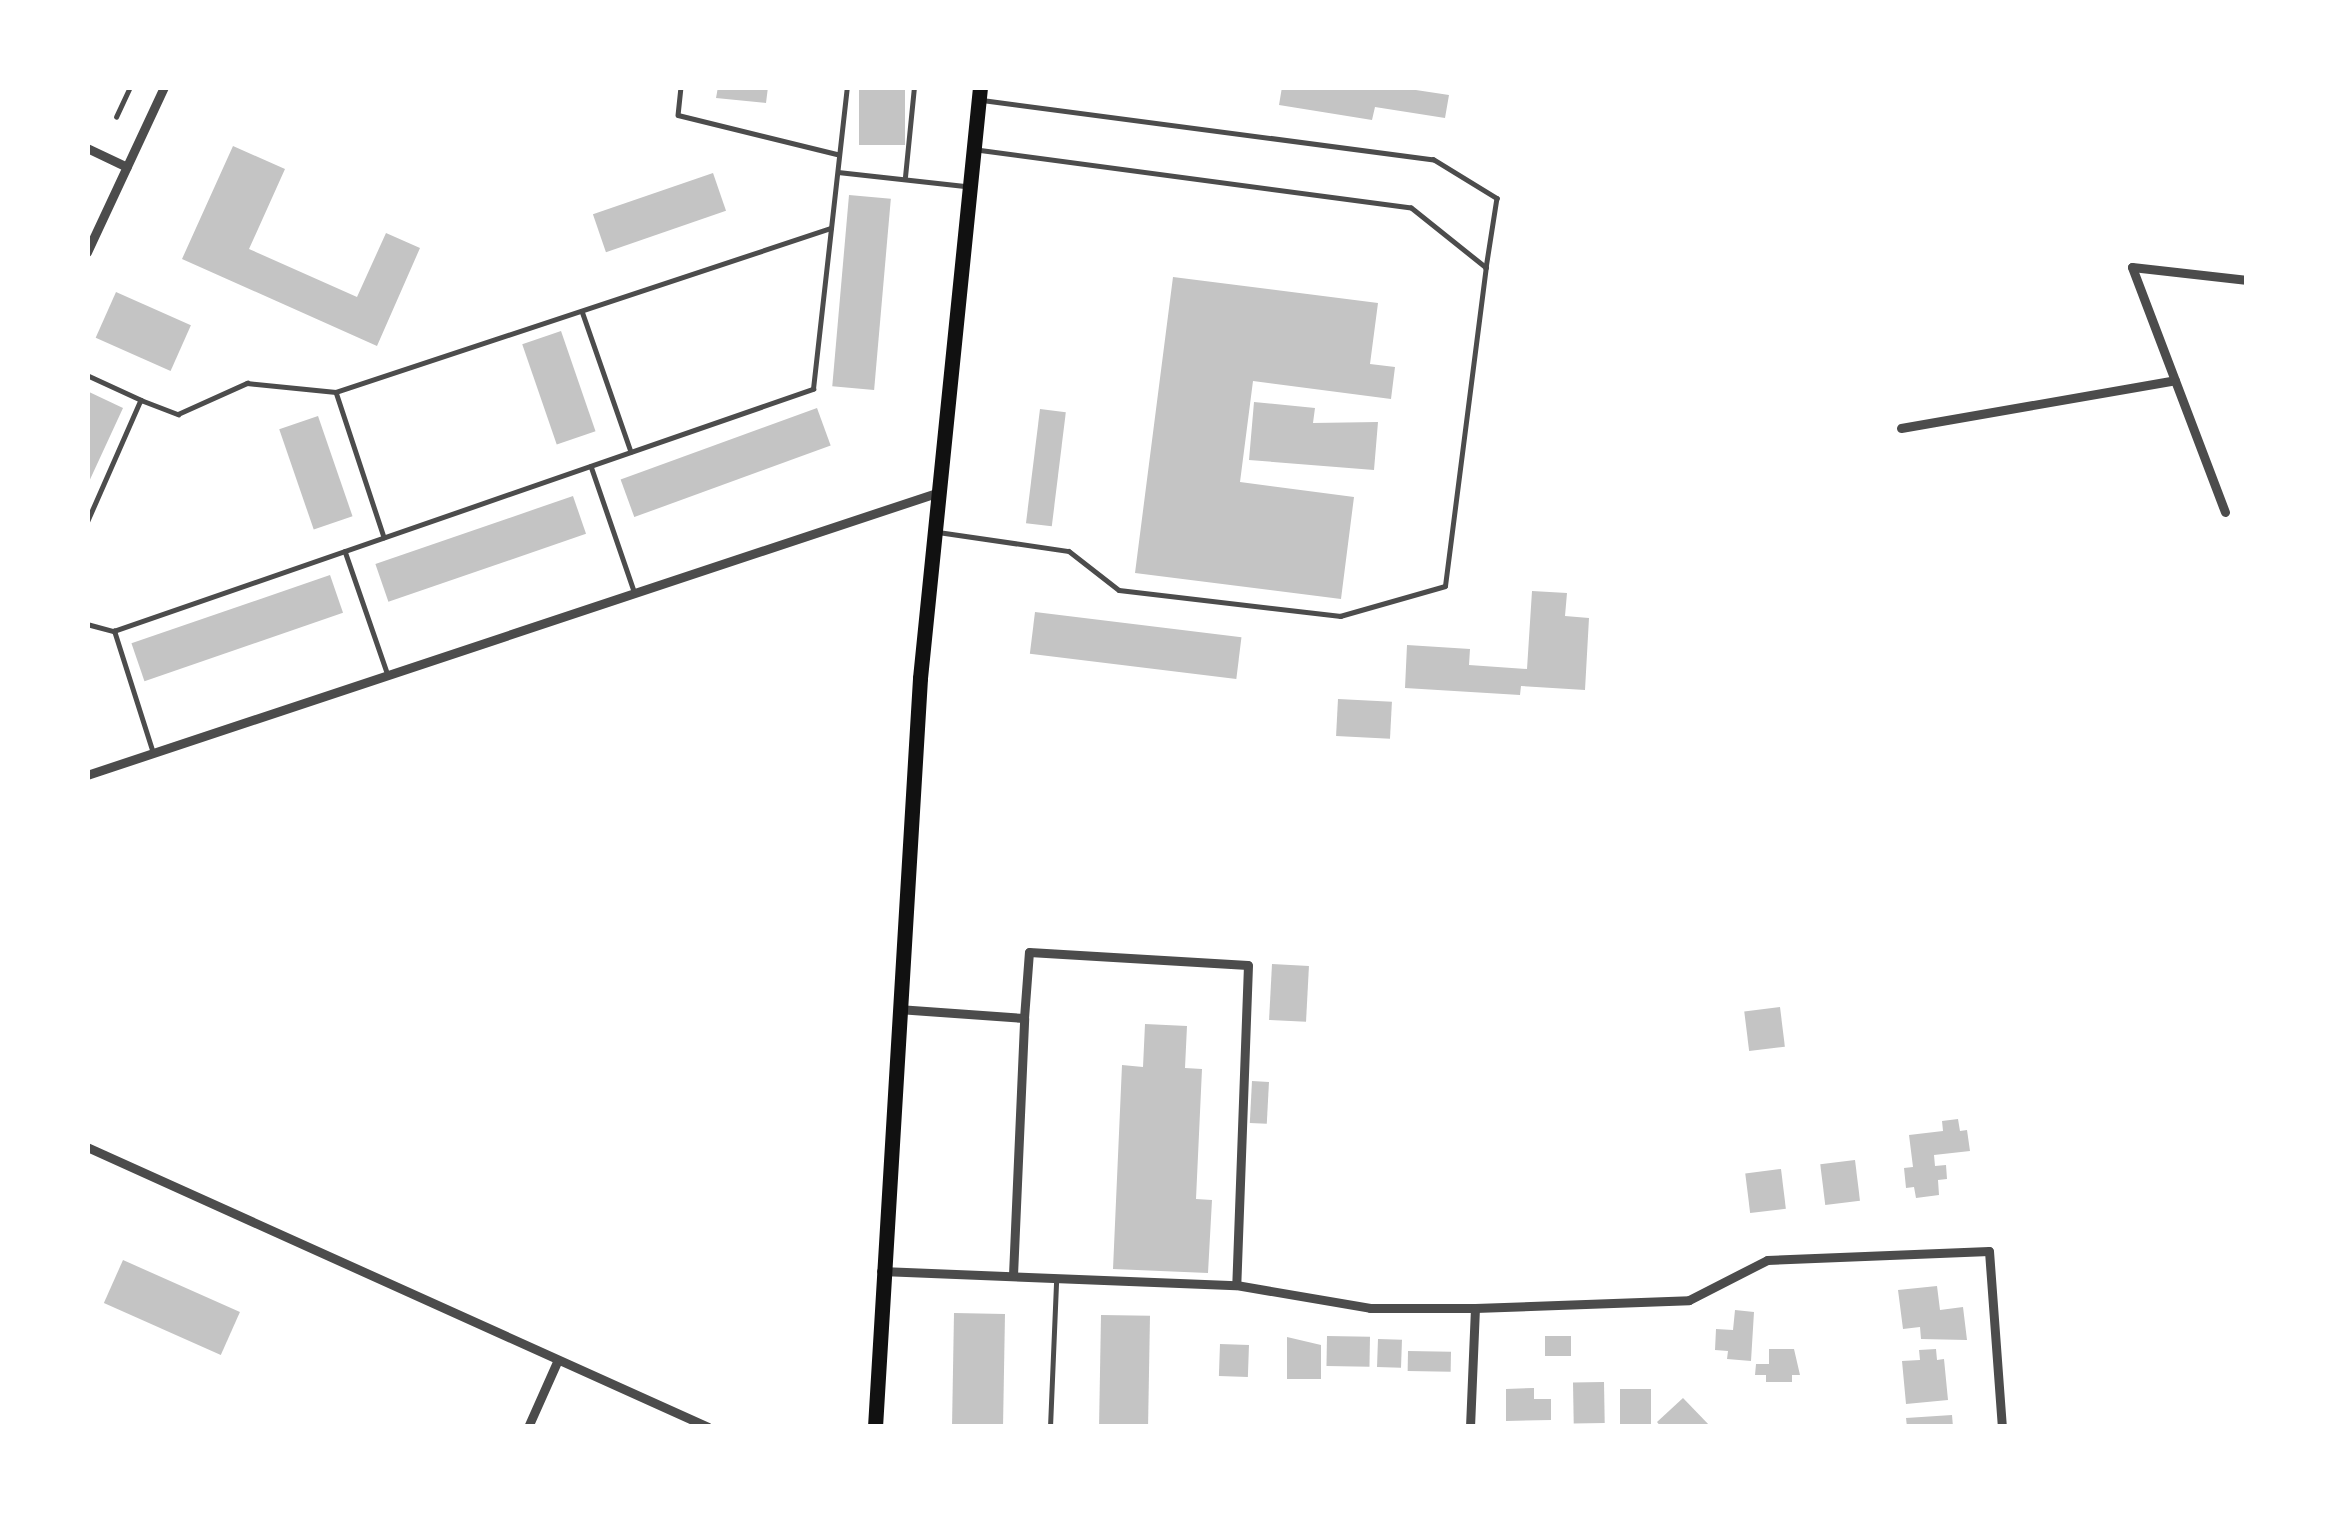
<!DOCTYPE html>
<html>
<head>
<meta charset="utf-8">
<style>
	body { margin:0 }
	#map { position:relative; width:2334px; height:1514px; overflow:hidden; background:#fff; font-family:Lato,sans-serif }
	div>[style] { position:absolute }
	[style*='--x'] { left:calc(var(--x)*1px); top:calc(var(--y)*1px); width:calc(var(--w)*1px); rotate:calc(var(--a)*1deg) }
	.building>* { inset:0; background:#c4c4c4; transform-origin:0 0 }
	.service>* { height:4.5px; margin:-2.25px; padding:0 2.25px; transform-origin:2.25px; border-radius:2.25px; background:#4c4c4c }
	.minor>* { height:9px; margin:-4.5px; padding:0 4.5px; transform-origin:4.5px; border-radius:4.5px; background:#4c4c4c }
	.primary>* { height:15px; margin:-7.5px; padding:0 7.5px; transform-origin:7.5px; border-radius:7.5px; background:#111 }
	span { translate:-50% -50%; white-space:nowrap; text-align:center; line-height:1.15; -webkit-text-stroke:10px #fff; paint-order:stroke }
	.frame { position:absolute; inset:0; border:90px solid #fff; pointer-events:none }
</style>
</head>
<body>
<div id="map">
	<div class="building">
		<i style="clip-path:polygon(718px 87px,768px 87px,766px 103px,716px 98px)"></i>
		<i style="left:859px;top:87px;width:46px;height:58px"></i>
		<i style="clip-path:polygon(1282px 87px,1396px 87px,1449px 95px,1445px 118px,1375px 107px,1372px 120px,1279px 105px)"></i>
		<i style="clip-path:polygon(233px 146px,285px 169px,249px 249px,357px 297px,386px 233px,420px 248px,377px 346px,182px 259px)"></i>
		<i style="left:713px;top:173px;width:40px;height:127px;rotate:71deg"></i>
		<i style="left:849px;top:195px;width:42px;height:192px;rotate:5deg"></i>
		<i style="clip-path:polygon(1173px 277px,1378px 303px,1370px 364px,1395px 367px,1391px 399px,1253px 381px,1240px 482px,1354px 497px,1341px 599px,1135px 573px)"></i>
		<i style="left:116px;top:292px;width:82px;height:50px;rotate:24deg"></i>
		<i style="left:561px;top:331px;width:106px;height:41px;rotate:71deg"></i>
		<i style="clip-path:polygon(87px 391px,123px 408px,87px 486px)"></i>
		<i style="clip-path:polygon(1254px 402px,1315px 408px,1313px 423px,1378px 422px,1374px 470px,1249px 460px)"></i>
		<i style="left:817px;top:408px;width:40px;height:209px;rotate:70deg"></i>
		<i style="left:1040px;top:409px;width:26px;height:115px;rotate:7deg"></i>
		<i style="left:318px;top:416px;width:106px;height:41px;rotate:71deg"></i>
		<i style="left:573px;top:496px;width:40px;height:209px;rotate:71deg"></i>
		<i style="left:330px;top:575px;width:40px;height:210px;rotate:71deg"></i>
		<i style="clip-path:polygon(1532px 591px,1567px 593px,1565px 616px,1589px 618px,1585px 690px,1521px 686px,1520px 695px,1405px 688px,1407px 645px,1470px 649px,1469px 665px,1527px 669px)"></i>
		<i style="left:1035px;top:612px;width:208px;height:42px;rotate:7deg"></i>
		<i style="left:1338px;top:699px;width:54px;height:37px;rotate:3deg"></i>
		<i style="left:1272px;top:964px;width:37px;height:56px;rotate:3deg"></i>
		<i style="left:1780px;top:1007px;width:40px;height:36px;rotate:83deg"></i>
		<i style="clip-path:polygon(1145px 1024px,1187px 1026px,1185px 1068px,1202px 1069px,1196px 1199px,1212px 1200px,1208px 1273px,1113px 1269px,1122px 1065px,1143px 1067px)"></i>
		<i style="left:1252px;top:1081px;width:17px;height:42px;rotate:3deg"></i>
		<i style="clip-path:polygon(1958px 1119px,1960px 1131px,1967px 1130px,1970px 1151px,1934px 1155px,1935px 1166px,1946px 1165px,1947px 1179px,1938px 1180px,1939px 1195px,1916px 1198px,1914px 1187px,1906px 1188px,1904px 1168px,1913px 1167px,1909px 1135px,1943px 1131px,1942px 1121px)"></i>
		<i style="left:1855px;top:1160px;width:41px;height:35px;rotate:83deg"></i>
		<i style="left:1781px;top:1169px;width:40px;height:36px;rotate:83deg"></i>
		<i style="left:123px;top:1260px;width:128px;height:47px;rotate:24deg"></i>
		<i style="clip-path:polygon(1937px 1286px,1940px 1310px,1963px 1307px,1967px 1340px,1921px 1339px,1920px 1327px,1903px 1329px,1898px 1290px)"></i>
		<i style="clip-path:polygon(1735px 1310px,1754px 1312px,1751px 1361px,1727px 1359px,1728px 1351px,1715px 1350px,1716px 1329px,1733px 1330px)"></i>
		<i style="left:954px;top:1313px;width:51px;height:114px;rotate:1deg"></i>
		<i style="left:1101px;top:1315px;width:49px;height:112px;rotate:1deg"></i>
		<i style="left:1327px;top:1336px;width:43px;height:30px;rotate:1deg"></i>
		<i style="left:1545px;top:1336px;width:26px;height:20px"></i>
		<i style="clip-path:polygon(1287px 1337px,1321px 1345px,1321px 1379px,1287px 1379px)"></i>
		<i style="left:1378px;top:1339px;width:24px;height:28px;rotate:2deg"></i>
		<i style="left:1220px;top:1344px;width:29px;height:32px;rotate:2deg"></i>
		<i style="clip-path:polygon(1769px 1349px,1794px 1349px,1800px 1375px,1792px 1375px,1792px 1382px,1766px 1382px,1766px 1375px,1755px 1375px,1756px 1364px,1769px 1364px)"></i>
		<i style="clip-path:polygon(1936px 1349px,1937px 1360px,1944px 1359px,1948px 1400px,1906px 1404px,1902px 1361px,1920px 1360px,1919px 1350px)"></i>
		<i style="left:1408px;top:1351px;width:43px;height:20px;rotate:1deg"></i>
		<i style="left:1604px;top:1382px;width:41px;height:31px;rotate:89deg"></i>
		<i style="clip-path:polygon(1534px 1388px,1534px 1399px,1551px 1399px,1551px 1420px,1506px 1421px,1506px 1389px)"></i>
		<i style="left:1651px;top:1389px;width:37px;height:31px;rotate:90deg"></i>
		<i style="clip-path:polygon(1683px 1398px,1711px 1427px,1661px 1427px,1657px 1422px)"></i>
		<i style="clip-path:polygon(1952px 1415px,1953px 1427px,1907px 1427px,1906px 1418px)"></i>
	</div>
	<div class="service">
		<i style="--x:681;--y:87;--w:28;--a:96"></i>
		<i style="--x:678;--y:115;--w:164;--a:13.8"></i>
		<i style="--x:982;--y:100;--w:455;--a:7.5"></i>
		<i style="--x:1433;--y:159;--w:75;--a:31.4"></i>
		<i style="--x:1497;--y:198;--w:71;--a:98.9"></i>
		<i style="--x:116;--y:117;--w:33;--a:-65"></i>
		<i style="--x:838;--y:172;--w:127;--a:6.3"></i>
		<i style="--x:905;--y:177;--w:90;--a:-84.3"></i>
		<i style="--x:582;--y:311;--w:149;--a:70.8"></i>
		<i style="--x:87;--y:375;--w:60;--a:24.8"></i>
		<i style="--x:141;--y:400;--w:134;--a:113.7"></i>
		<i style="--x:336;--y:392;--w:153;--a:71.7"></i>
		<i style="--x:141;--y:400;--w:40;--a:21"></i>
		<i style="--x:178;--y:414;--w:76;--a:-24.2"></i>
		<i style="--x:247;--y:383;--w:89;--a:5.8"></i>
		<i style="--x:336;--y:392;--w:521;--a:-18.33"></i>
		<i style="--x:591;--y:466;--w:132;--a:71"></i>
		<i style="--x:938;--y:532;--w:132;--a:8.3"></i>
		<i style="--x:1069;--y:551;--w:63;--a:38"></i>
		<i style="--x:1119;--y:590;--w:223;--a:6.7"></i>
		<i style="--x:1340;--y:616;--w:109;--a:-15.9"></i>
		<i style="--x:1445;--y:586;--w:321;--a:-82.7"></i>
		<i style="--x:1486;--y:268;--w:96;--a:-141.3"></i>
		<i style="--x:1411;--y:208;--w:436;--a:-172.4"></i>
		<i style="--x:345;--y:551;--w:131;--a:70.9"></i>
		<i style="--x:87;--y:624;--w:28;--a:15"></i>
		<i style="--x:153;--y:753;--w:128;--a:-107.7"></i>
		<i style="--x:114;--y:631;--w:740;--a:-19.1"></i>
		<i style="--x:813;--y:389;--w:304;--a:-83.6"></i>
		<i style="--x:1050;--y:1427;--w:145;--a:-87.6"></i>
	</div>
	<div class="minor">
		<i style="--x:87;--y:148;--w:44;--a:25.4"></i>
		<i style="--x:87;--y:252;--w:182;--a:-65"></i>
		<i style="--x:1901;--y:428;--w:278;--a:-9.9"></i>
		<i style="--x:2225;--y:512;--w:262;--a:-110.8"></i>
		<i style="--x:2132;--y:267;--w:116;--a:6.4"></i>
		<i style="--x:87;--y:775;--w:895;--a:-18.37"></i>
		<i style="--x:898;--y:1009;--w:126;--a:4.1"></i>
		<i style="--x:1024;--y:1018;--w:66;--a:-85.7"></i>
		<i style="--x:1029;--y:952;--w:219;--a:3.4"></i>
		<i style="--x:1248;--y:965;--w:320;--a:92.1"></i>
		<i style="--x:87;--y:1147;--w:681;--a:24.27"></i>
		<i style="--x:881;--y:1271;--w:355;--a:2.3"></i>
		<i style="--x:1236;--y:1285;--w:136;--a:9.7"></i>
		<i style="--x:1370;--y:1308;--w:105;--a:0"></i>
		<i style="--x:1475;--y:1308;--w:214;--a:-2.1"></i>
		<i style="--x:1689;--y:1300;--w:88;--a:-27.1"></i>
		<i style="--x:1767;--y:1260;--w:222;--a:-2.3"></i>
		<i style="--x:1989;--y:1251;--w:176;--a:85.8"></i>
		<i style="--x:1013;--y:1275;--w:257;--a:-87.5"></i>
		<i style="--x:528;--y:1427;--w:71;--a:-66"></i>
		<i style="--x:1470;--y:1427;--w:119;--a:-87.6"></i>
	</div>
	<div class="primary">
		<i style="--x:875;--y:1427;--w:750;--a:-86.56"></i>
		<i style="--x:920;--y:678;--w:594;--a:-84.2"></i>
	</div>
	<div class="frame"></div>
</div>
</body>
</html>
